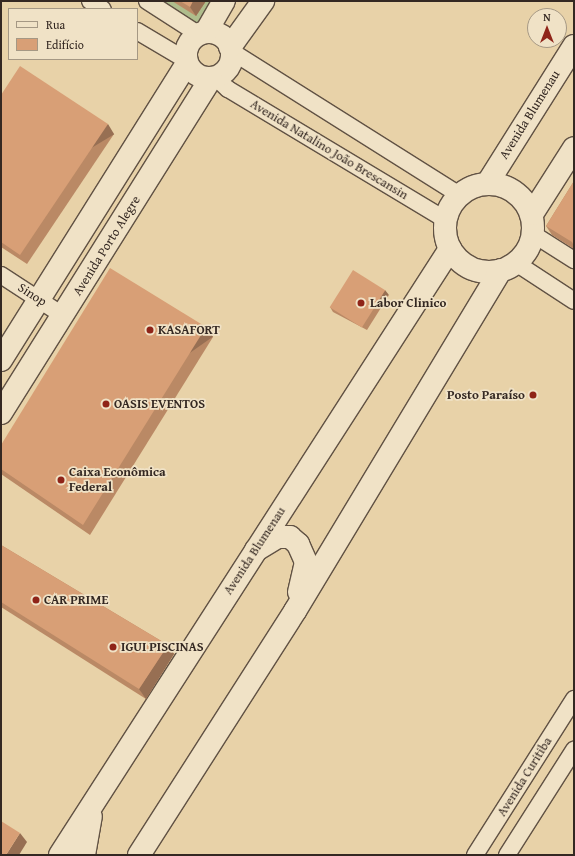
<!DOCTYPE html>
<html>
<head>
<meta charset="utf-8">
<style>
	body { margin:0 }
	#map { position:relative; width:575px; height:856px; overflow:hidden; background:#e8d2a8; font-family:"Gentium Book Plus",serif }
	div>[style] { position:absolute }
	[style*='--x'] { left:calc(var(--x)*1px); top:calc(var(--y)*1px); width:calc(var(--w)*1px); rotate:calc(var(--a)*1deg) }
	.green>* { inset:0; background:#afbd8c }
	.roads { filter:drop-shadow(1px 0 #615244) drop-shadow(-1px 0 #615244) drop-shadow(0 1px #615244) drop-shadow(0 -1px #615244) }
	.street>* { height:16px; margin:-8px; padding:0 8px; transform-origin:8px; border-radius:8px; background:#f0e2c6 }
	.secondary>* { height:22px; margin:-11px; padding:0 11px; transform-origin:11px; border-radius:11px; background:#f0e2c6 }
	.secondary>.ring { margin:-11px; padding:0; box-sizing:content-box; background:none; border:22px solid #f0e2c6; border-radius:50% }
	.wall>* { inset:0; background:#ba8965 }
	.shaded-wall>* { inset:0; background:#976f53; transform-origin:0 0 }
	.building>* { inset:0; background:#d89f76; transform-origin:0 0 }
	.dots>* { width:11px; height:11px; translate:-50% -50%; box-sizing:border-box; border:2px solid #f0e2c6; border-radius:50% }
	span { translate:-50% -50%; white-space:nowrap; text-align:center; line-height:1.15; -webkit-text-stroke:3.5px #f0e2c6; paint-order:stroke }
	.street-label { font-size:13px; color:#342822 }
	.poi-label { font-size:13px; color:#342822; font-weight:700 }
	.left { translate:0 -50%; text-align:left }
	.right { translate:-100% -50%; text-align:right }
	.frame { position:absolute; inset:0; border:2px solid #342822; pointer-events:none }
	.legend { position:absolute; left:8px; top:8px; width:130px; height:52px; box-sizing:border-box; background:#f0e2c6; border:1px solid #a59884; margin:0; padding:5px 7px; list-style:none; font-size:12px; color:#342822 }
	.legend li { display:flex; align-items:center; gap:8px; height:20px }
	.legend b { width:20px; border:1px solid #a59884 }
	.north { position:absolute; left:527px; top:8px; width:40px; height:40px; box-sizing:border-box; background:#f0e2c6; border:1px solid #a59884; border-radius:50%; rotate:0deg; font-size:11px; font-weight:700; line-height:16px; text-align:center; color:#342822 }
	.north::after { content:''; display:block; margin:auto; width:14px; height:18px; background:#8f2418; clip-path:polygon(50% 0,100% 100%,50% 72%,0 100%) }
</style>
</head>
<body>
<div id="map">
	<div class="green">
		<i style="clip-path:polygon(159px 1px,213px 1px,197px 24px)"></i>
	</div>
	<div class="roads">
		<div class="street">
			<i style="--x:90;--y:1;--w:15;--a:32"></i>
			<i style="--x:147;--y:1;--w:61;--a:32.9"></i>
			<i style="--x:137;--y:31;--w:57;--a:30.6"></i>
			<i style="--x:231;--y:51;--w:271;--a:32.2"></i>
			<i style="--x:215;--y:77;--w:18;--a:43"></i>
			<i style="--x:228;--y:89;--w:254;--a:31"></i>
			<i style="--x:533;--y:234;--w:49;--a:32.4"></i>
			<i style="--x:516;--y:263;--w:69;--a:33.2"></i>
			<i style="--x:1;--y:275;--w:75;--a:33.1"></i>
			<i style="--x:475;--y:855;--w:185;--a:-57.6"></i>
			<i style="--x:507;--y:855;--w:125;--a:-57.5"></i>
		</div>
		<div class="secondary">
			<i class="ring" style="left:186px;top:32px;width:24px;height:24px"></i>
			<i style="--x:206;--y:32;--w:36;--a:-60"></i>
			<i style="--x:230;--y:47;--w:57;--a:-54.3"></i>
			<i style="--x:487;--y:184;--w:163;--a:-57.8"></i>
			<i class="ring" style="left:445px;top:184px;width:66px;height:66px"></i>
			<i style="--x:532;--y:214;--w:78;--a:-57.5"></i>
			<i style="--x:1;--y:360;--w:350;--a:-57.9"></i>
			<i style="--x:1;--y:413;--w:395;--a:-57.9"></i>
			<i style="--x:256;--y:550;--w:26;--a:-31"></i>
			<i style="--x:278;--y:537;--w:12;--a:0"></i>
			<i style="--x:290;--y:537;--w:11;--a:41"></i>
			<i style="--x:298;--y:544;--w:20;--a:66"></i>
			<i style="--x:306;--y:562;--w:31;--a:103"></i>
			<i style="--x:60;--y:855;--w:721;--a:-57.24"></i>
			<i style="--x:84;--y:855;--w:39;--a:-80"></i>
			<i style="--x:139;--y:855;--w:290;--a:-57.4"></i>
			<i style="--x:295;--y:611;--w:398;--a:-58.9"></i>
		</div>
	</div>
	<div class="wall">
		<i style="clip-path:polygon(172px 1px,206px 1px,196px 16px)"></i>
		<i style="clip-path:polygon(1px 95px,114px 134px,27px 264px,1px 247px)"></i>
		<i style="clip-path:polygon(574px 181px,574px 249px,552px 235px,546px 226px)"></i>
		<i style="clip-path:polygon(389px 295px,367px 330px,333px 312px,330px 307px)"></i>
		<i style="clip-path:polygon(206px 327px,213px 337px,90px 535px,1px 474px,1px 445px)"></i>
		<i style="clip-path:polygon(1px 545px,168px 645px,174px 654px,146px 699px,1px 607px)"></i>
	</div>
	<div class="shaded-wall">
		<i style="clip-path:polygon(193px 1px,206px 1px,196px 16px,190px 7px)"></i>
		<i style="left:108px;top:124px;width:12px;height:158px;rotate:59deg"></i>
		<i style="left:385px;top:290px;width:6px;height:41px;rotate:51deg"></i>
		<i style="left:206px;top:327px;width:12px;height:233px;rotate:55deg"></i>
		<i style="clip-path:polygon(168px 645px,174px 654px,146px 699px,139px 689px)"></i>
		<i style="clip-path:polygon(20px 833px,27px 842px,19px 855px,6px 855px)"></i>
	</div>
	<div class="building">
		<i style="clip-path:polygon(180px 1px,193px 1px,190px 7px)"></i>
		<i style="clip-path:polygon(20px 66px,108px 124px,20px 255px,1px 242px,1px 95px)"></i>
		<i style="clip-path:polygon(574px 181px,574px 246px,572px 242px,546px 226px)"></i>
		<i style="clip-path:polygon(110px 268px,206px 327px,83px 525px,1px 469px,1px 445px)"></i>
		<i style="left:353px;top:270px;width:38px;height:44px;rotate:32deg"></i>
		<i style="clip-path:polygon(1px 545px,168px 645px,139px 689px,1px 602px)"></i>
		<i style="clip-path:polygon(1px 821px,20px 833px,6px 855px,1px 855px)"></i>
	</div>
	<div class="dots">
		<i style="left:361px;top:303px;background:#8f2418"></i>
		<i style="left:150px;top:330px;background:#8f2418"></i>
		<i style="left:533px;top:395px;background:#8f2418"></i>
		<i style="left:106px;top:404px;background:#8f2418"></i>
		<i style="left:61px;top:480px;background:#8f2418"></i>
		<i style="left:36px;top:600px;background:#8f2418"></i>
		<i style="left:113px;top:647px;background:#8f2418"></i>
	</div>
	<div class="street-label">
		<span style="left:530px;top:115px;rotate:-58deg">Avenida Blumenau</span>
		<span style="left:329px;top:150px;rotate:31deg">Avenida Natalino João Brescansin</span>
		<span style="left:107px;top:246px;rotate:-58deg">Avenida Porto Alegre</span>
		<span style="left:32px;top:295px;rotate:33deg">Sinop</span>
		<span style="left:255px;top:551px;rotate:-57deg">Avenida Blumenau</span>
		<span style="left:525px;top:777px;rotate:-58deg">Avenida Curitiba</span>
	</div>
	<div class="poi-label">
		<span class="left" style="left:370px;top:303px">Labor Clinico</span>
		<span class="left" style="left:158px;top:330px">KASAFORT</span>
		<span class="right" style="left:525px;top:395px">Posto Paraíso</span>
		<span class="left" style="left:114px;top:404px">OASIS EVENTOS</span>
		<span class="left" style="left:69px;top:480px">Caixa Econômica<br>Federal</span>
		<span class="left" style="left:44px;top:600px">CAR PRIME</span>
		<span class="left" style="left:121px;top:647px">IGUI PISCINAS</span>
	</div>
	<div class="frame"></div>
	<ul class="legend">
	<li><b style="height:5px;background:#f0e2c6"></b>Rua</li>
	<li><b style="height:11px;background:#d89f76"></b>Edifício</li>
	</ul>
	<div class="north">N</div>
</div>
</body>
</html>
